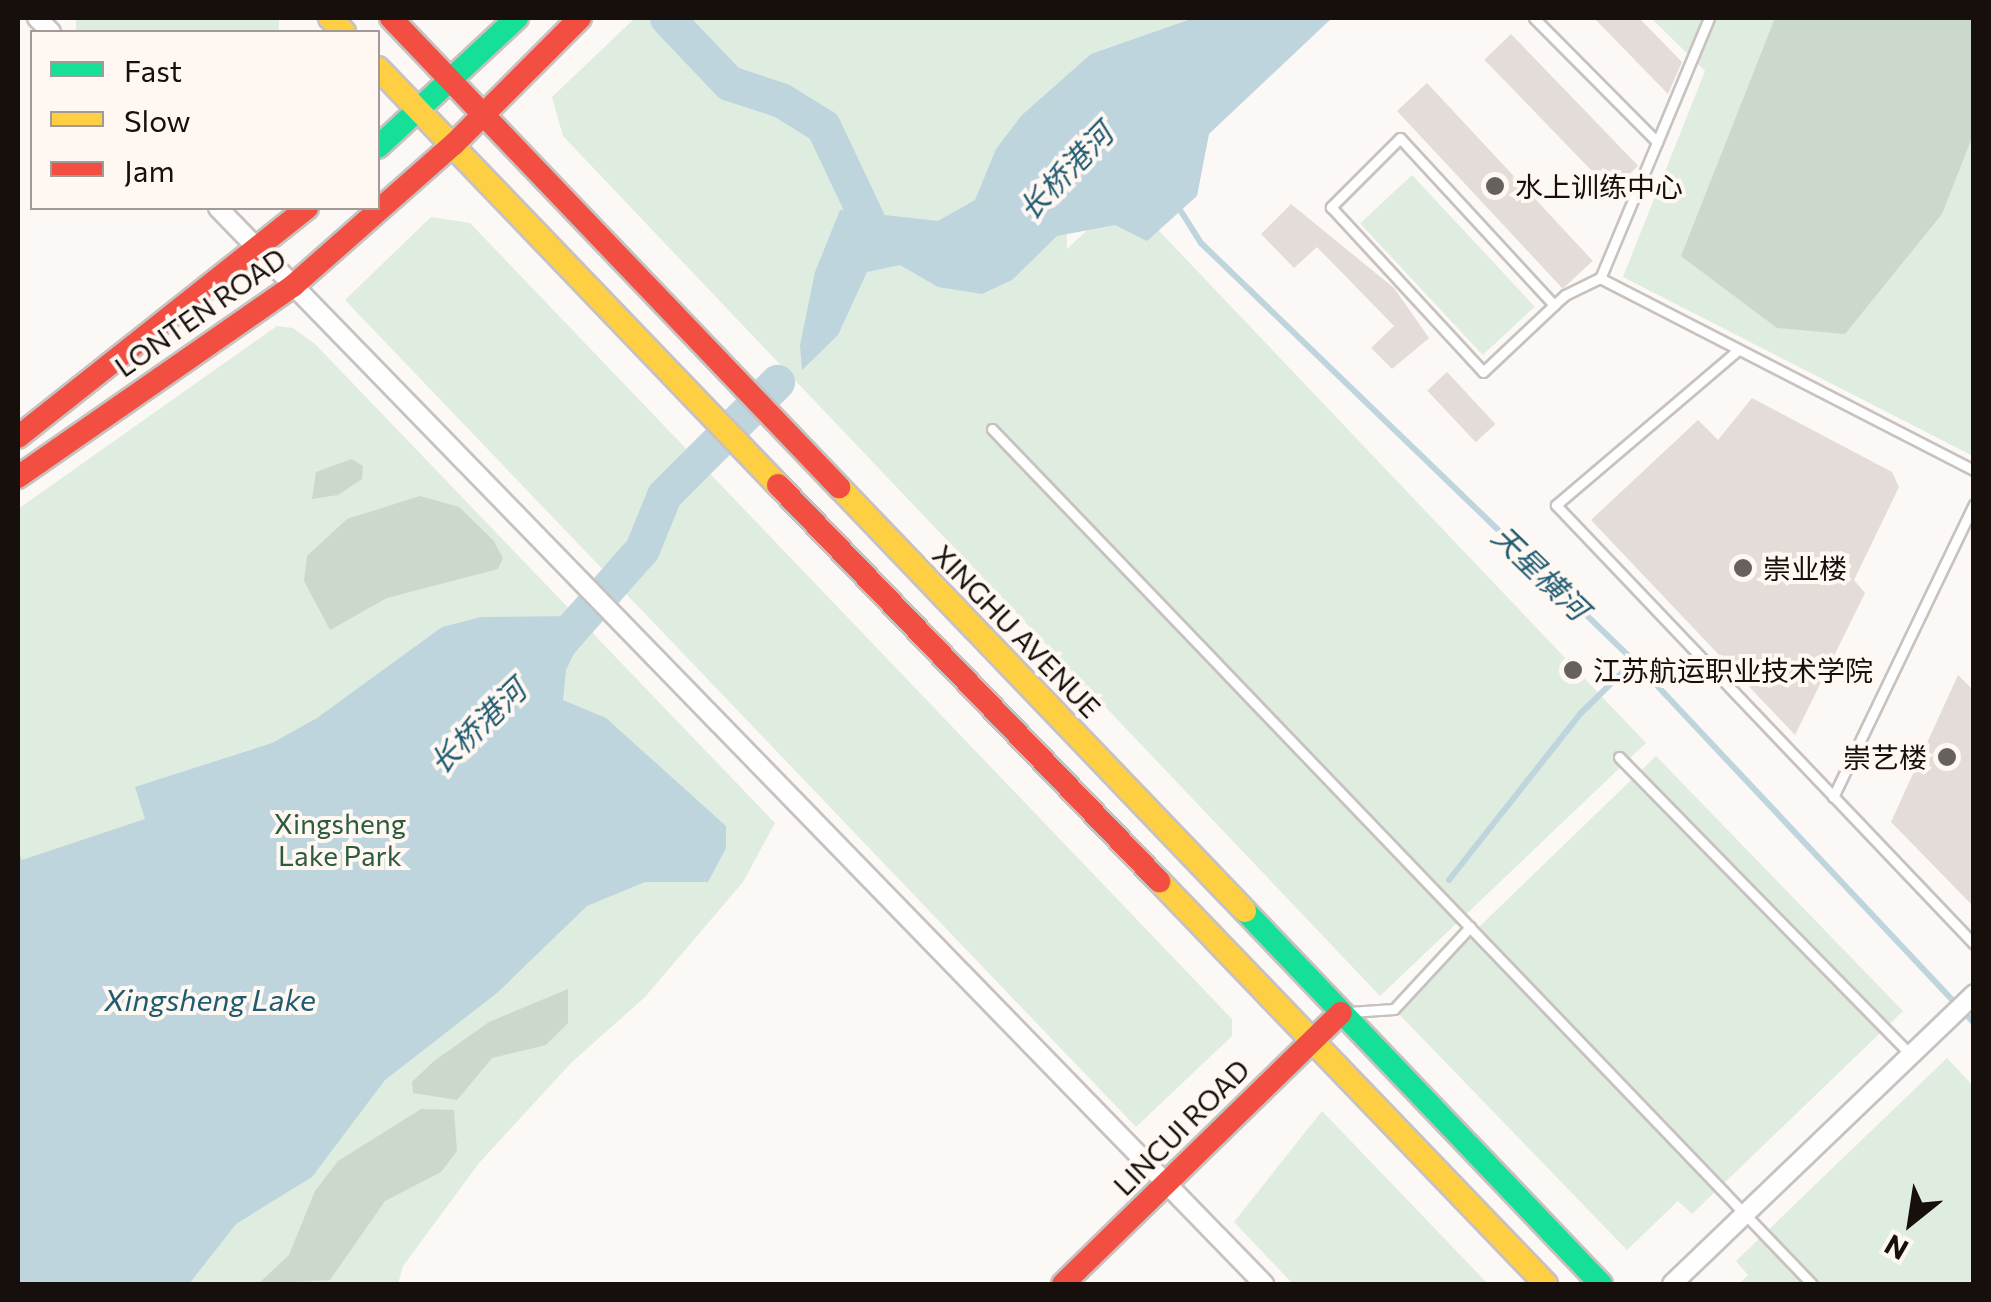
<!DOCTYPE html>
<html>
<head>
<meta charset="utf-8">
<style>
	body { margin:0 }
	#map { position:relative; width:1991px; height:1302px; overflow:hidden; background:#fcf8f5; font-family:Commissioner,"Noto Sans SC",sans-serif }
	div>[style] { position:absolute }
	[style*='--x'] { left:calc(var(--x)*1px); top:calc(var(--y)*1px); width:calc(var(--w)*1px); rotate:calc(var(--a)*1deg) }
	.green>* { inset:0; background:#dfece0; transform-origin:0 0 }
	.forest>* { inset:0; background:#cbd8cc }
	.water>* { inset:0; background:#bfd5de }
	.stream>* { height:6px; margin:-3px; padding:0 3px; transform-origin:3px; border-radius:3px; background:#bfd5de }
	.river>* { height:35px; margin:-17.5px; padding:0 17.5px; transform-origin:17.5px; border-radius:17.5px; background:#bfd5de }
	.building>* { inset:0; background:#e4dcd8; transform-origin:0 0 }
	.roads { filter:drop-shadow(2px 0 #c7c2bf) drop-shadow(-2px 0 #c7c2bf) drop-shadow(0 2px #c7c2bf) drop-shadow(0 -2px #c7c2bf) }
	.lane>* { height:9px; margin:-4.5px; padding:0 4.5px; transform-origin:4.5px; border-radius:4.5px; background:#fffefe }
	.street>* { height:18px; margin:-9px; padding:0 9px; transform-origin:9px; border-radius:9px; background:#fffefe }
	.fast>* { height:22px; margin:-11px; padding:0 11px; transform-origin:11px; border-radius:11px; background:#16e098 }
	.slow>* { height:22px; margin:-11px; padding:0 11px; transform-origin:11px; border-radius:11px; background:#ffcf43 }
	.jam>* { height:22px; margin:-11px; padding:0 11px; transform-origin:11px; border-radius:11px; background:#f24e42 }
	.dots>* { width:28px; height:28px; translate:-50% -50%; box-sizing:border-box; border:5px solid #fff7f2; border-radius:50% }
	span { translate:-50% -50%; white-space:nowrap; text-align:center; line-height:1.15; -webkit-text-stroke:8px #fff7f2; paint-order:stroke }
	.poi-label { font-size:28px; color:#160f0c }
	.left { translate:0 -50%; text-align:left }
	.right { translate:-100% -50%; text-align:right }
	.street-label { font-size:28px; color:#160f0c }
	.park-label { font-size:28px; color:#2d5b3d }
	.water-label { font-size:30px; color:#1f5c71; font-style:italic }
	.frame { position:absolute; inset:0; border:20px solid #160f0c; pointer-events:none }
	.legend { position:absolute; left:30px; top:30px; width:350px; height:180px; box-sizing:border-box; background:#fff7f2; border:2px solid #a29a96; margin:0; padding:12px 18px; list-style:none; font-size:30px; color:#160f0c }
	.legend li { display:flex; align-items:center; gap:20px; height:50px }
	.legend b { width:50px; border:2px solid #a29a96 }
	.north { position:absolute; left:1861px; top:1172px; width:100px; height:100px; -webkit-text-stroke:8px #fff7f2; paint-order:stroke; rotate:210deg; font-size:28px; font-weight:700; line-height:40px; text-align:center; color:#160f0c }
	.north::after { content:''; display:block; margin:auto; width:35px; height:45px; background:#160f0c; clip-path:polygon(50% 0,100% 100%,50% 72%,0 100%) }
</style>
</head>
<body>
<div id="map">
	<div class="green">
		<i style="left:76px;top:18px;width:203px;height:20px"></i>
		<i style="clip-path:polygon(635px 18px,1285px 18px,1066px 162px,1067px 249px,1125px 195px,1646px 743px,1380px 996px,563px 136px,552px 97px)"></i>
		<i style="clip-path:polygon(1651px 18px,1973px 18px,1973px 456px,1623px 277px,1705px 71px)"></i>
		<i style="left:1412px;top:175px;width:180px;height:71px;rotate:47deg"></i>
		<i style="clip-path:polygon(431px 217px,470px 223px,1232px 1019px,1232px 1036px,1136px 1127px,345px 300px)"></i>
		<i style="clip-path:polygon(277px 326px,293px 328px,315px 344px,775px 823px,743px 882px,645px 997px,571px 1063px,479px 1163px,403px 1266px,398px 1284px,18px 1284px,18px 509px)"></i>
		<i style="clip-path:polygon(1656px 756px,1903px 1011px,1692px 1214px,1678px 1201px,1627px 1250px,1394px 1009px)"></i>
		<i style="clip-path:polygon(1947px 1058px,1973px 1086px,1973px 1284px,1739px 1284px,1748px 1275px,1736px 1261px)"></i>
		<i style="clip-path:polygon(1322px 1111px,1488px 1284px,1293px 1284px,1234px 1222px)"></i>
	</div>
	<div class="forest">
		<i style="clip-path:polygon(1775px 18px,1973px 18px,1973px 135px,1942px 214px,1845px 334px,1777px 328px,1681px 256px)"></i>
		<i style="clip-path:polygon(352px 459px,363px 466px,362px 479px,338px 495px,312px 499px,316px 472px)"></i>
		<i style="clip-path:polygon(420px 496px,459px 507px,493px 540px,503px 558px,498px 569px,387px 598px,330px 630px,304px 581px,307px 556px,347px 519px)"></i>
		<i style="clip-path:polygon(568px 989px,568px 1023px,546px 1045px,492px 1058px,457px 1100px,413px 1093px,412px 1082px,434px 1061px,489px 1022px)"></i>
		<i style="clip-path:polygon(421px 1109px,454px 1110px,457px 1151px,441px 1172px,385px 1201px,330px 1280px,258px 1284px,289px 1255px,315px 1191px,338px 1161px)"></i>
	</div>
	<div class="water">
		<i style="clip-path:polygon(1194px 18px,1332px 18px,1209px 134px,1197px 196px,1147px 241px,1115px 225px,1057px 236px,1012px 280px,982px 294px,938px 287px,900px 265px,867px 272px,838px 335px,802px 370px,800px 345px,815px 272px,840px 210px,938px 221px,975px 200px,996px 149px,1022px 115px,1091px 54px)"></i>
		<i style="clip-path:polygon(570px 616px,585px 631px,566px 670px,563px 700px,606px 718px,726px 826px,726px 848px,708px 882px,645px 882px,587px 906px,497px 993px,385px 1080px,312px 1177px,236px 1224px,189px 1284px,18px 1284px,18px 851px,22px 860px,145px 819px,135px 787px,272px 743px,317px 718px,442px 627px,481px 617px)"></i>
	</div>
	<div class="stream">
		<i style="--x:1177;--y:205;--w:45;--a:57.7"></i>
		<i style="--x:1201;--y:243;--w:602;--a:43.99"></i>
		<i style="--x:1634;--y:661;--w:497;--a:46.8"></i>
		<i style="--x:1449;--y:880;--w:213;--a:-51.7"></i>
		<i style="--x:1581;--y:713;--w:74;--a:-44.5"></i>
	</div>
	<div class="river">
		<i style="--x:667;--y:18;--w:90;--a:46.4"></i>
		<i style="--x:729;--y:83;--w:55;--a:18.1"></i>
		<i style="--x:781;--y:100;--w:49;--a:31.8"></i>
		<i style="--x:823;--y:126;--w:122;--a:64.7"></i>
		<i style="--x:545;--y:659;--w:147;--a:-48.6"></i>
		<i style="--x:642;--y:549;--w:58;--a:-67.8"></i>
		<i style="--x:664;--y:495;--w:160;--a:-45"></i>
	</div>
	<div class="building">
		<i style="clip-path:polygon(1594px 18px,1639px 18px,1682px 62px,1668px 94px)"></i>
		<i style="left:1511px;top:34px;width:183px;height:37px;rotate:46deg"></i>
		<i style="left:1427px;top:83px;width:243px;height:41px;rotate:47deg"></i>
		<i style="clip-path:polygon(1291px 204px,1394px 288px,1429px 338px,1392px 369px,1371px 348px,1394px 326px,1317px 247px,1294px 268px,1261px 234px)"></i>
		<i style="left:1447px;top:372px;width:71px;height:27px;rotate:47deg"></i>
		<i style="clip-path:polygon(1752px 398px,1892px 472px,1899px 487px,1854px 580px,1865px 593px,1795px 735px,1591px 520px,1698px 420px,1718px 440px)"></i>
		<i style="clip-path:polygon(1958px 675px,1974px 691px,1974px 907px,1891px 822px)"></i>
	</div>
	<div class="roads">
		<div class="lane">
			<i style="--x:1534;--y:18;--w:175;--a:45.2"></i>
			<i style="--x:1709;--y:18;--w:282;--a:112.7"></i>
			<i style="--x:1600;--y:278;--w:420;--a:27.2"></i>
			<i style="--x:1554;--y:305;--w:227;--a:-132.7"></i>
			<i style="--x:1400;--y:138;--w:98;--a:135"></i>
			<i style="--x:1331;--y:207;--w:224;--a:47.3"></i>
			<i style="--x:1483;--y:372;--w:98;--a:-43.3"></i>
			<i style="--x:1554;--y:305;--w:15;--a:-42"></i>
			<i style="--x:1565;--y:295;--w:39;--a:-26"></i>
			<i style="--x:1738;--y:350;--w:239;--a:139.6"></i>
			<i style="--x:1556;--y:505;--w:606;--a:46.4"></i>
			<i style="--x:992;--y:429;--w:1185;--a:46.2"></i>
			<i style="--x:1619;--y:757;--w:416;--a:45.6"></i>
			<i style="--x:1833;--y:797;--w:325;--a:-64.3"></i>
			<i style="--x:1349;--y:1012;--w:45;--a:-3.8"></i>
			<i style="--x:1394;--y:1009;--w:112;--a:-47.2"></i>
		</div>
		<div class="street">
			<i style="--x:37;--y:18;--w:20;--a:45"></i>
			<i style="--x:218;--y:208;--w:1501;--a:45.81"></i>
			<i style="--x:1672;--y:1284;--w:419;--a:-43.8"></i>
		</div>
		<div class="fast">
			<i style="--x:378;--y:147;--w:190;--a:-42.9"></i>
			<i style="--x:1245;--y:911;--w:516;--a:46.34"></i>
		</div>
		<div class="slow">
			<i style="--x:330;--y:18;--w:20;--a:45"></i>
			<i style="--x:378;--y:68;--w:578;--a:46.19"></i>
			<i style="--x:839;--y:487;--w:587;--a:46.24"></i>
			<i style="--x:1159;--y:881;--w:559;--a:46.16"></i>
		</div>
		<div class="jam">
			<i style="--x:391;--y:18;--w:649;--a:46.31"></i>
			<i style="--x:18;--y:437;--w:369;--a:-38.4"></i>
			<i style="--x:18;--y:477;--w:336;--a:-34.8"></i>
			<i style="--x:294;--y:285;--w:213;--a:-41.4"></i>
			<i style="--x:454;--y:144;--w:178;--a:-45"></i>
			<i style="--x:778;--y:485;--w:550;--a:46.11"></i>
			<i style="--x:1063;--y:1284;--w:388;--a:-44.3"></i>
		</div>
	</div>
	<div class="dots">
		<i style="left:1495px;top:186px;background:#66615e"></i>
		<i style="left:1743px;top:568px;background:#66615e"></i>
		<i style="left:1573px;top:670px;background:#66615e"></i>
		<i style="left:1947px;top:757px;background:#66615e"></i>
	</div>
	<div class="poi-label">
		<span class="left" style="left:1515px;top:186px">水上训练中心</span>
		<span class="left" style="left:1763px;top:568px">崇业楼</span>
		<span class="left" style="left:1593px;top:670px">江苏航运职业技术学院</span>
		<span class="right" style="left:1927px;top:757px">崇艺楼</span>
	</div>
	<div class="street-label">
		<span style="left:200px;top:312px;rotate:-35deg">LONTEN ROAD</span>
		<span style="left:1017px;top:631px;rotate:46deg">XINGHU AVENUE</span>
		<span style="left:1181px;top:1127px;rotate:-45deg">LINCUI ROAD</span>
	</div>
	<div class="park-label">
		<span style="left:340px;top:839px">Xingsheng<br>Lake Park</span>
	</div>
	<div class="water-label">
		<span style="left:1065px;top:171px;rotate:-46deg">长桥港河</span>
		<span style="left:1541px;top:572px;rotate:44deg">天星横河</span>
		<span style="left:477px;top:726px;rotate:-44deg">长桥港河</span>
		<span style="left:210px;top:999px">Xingsheng Lake</span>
	</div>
	<div class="frame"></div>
	<ul class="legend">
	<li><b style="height:12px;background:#16e098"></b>Fast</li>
	<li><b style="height:12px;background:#ffcf43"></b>Slow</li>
	<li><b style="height:12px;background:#f24e42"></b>Jam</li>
	</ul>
	<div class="north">N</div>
</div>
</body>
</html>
